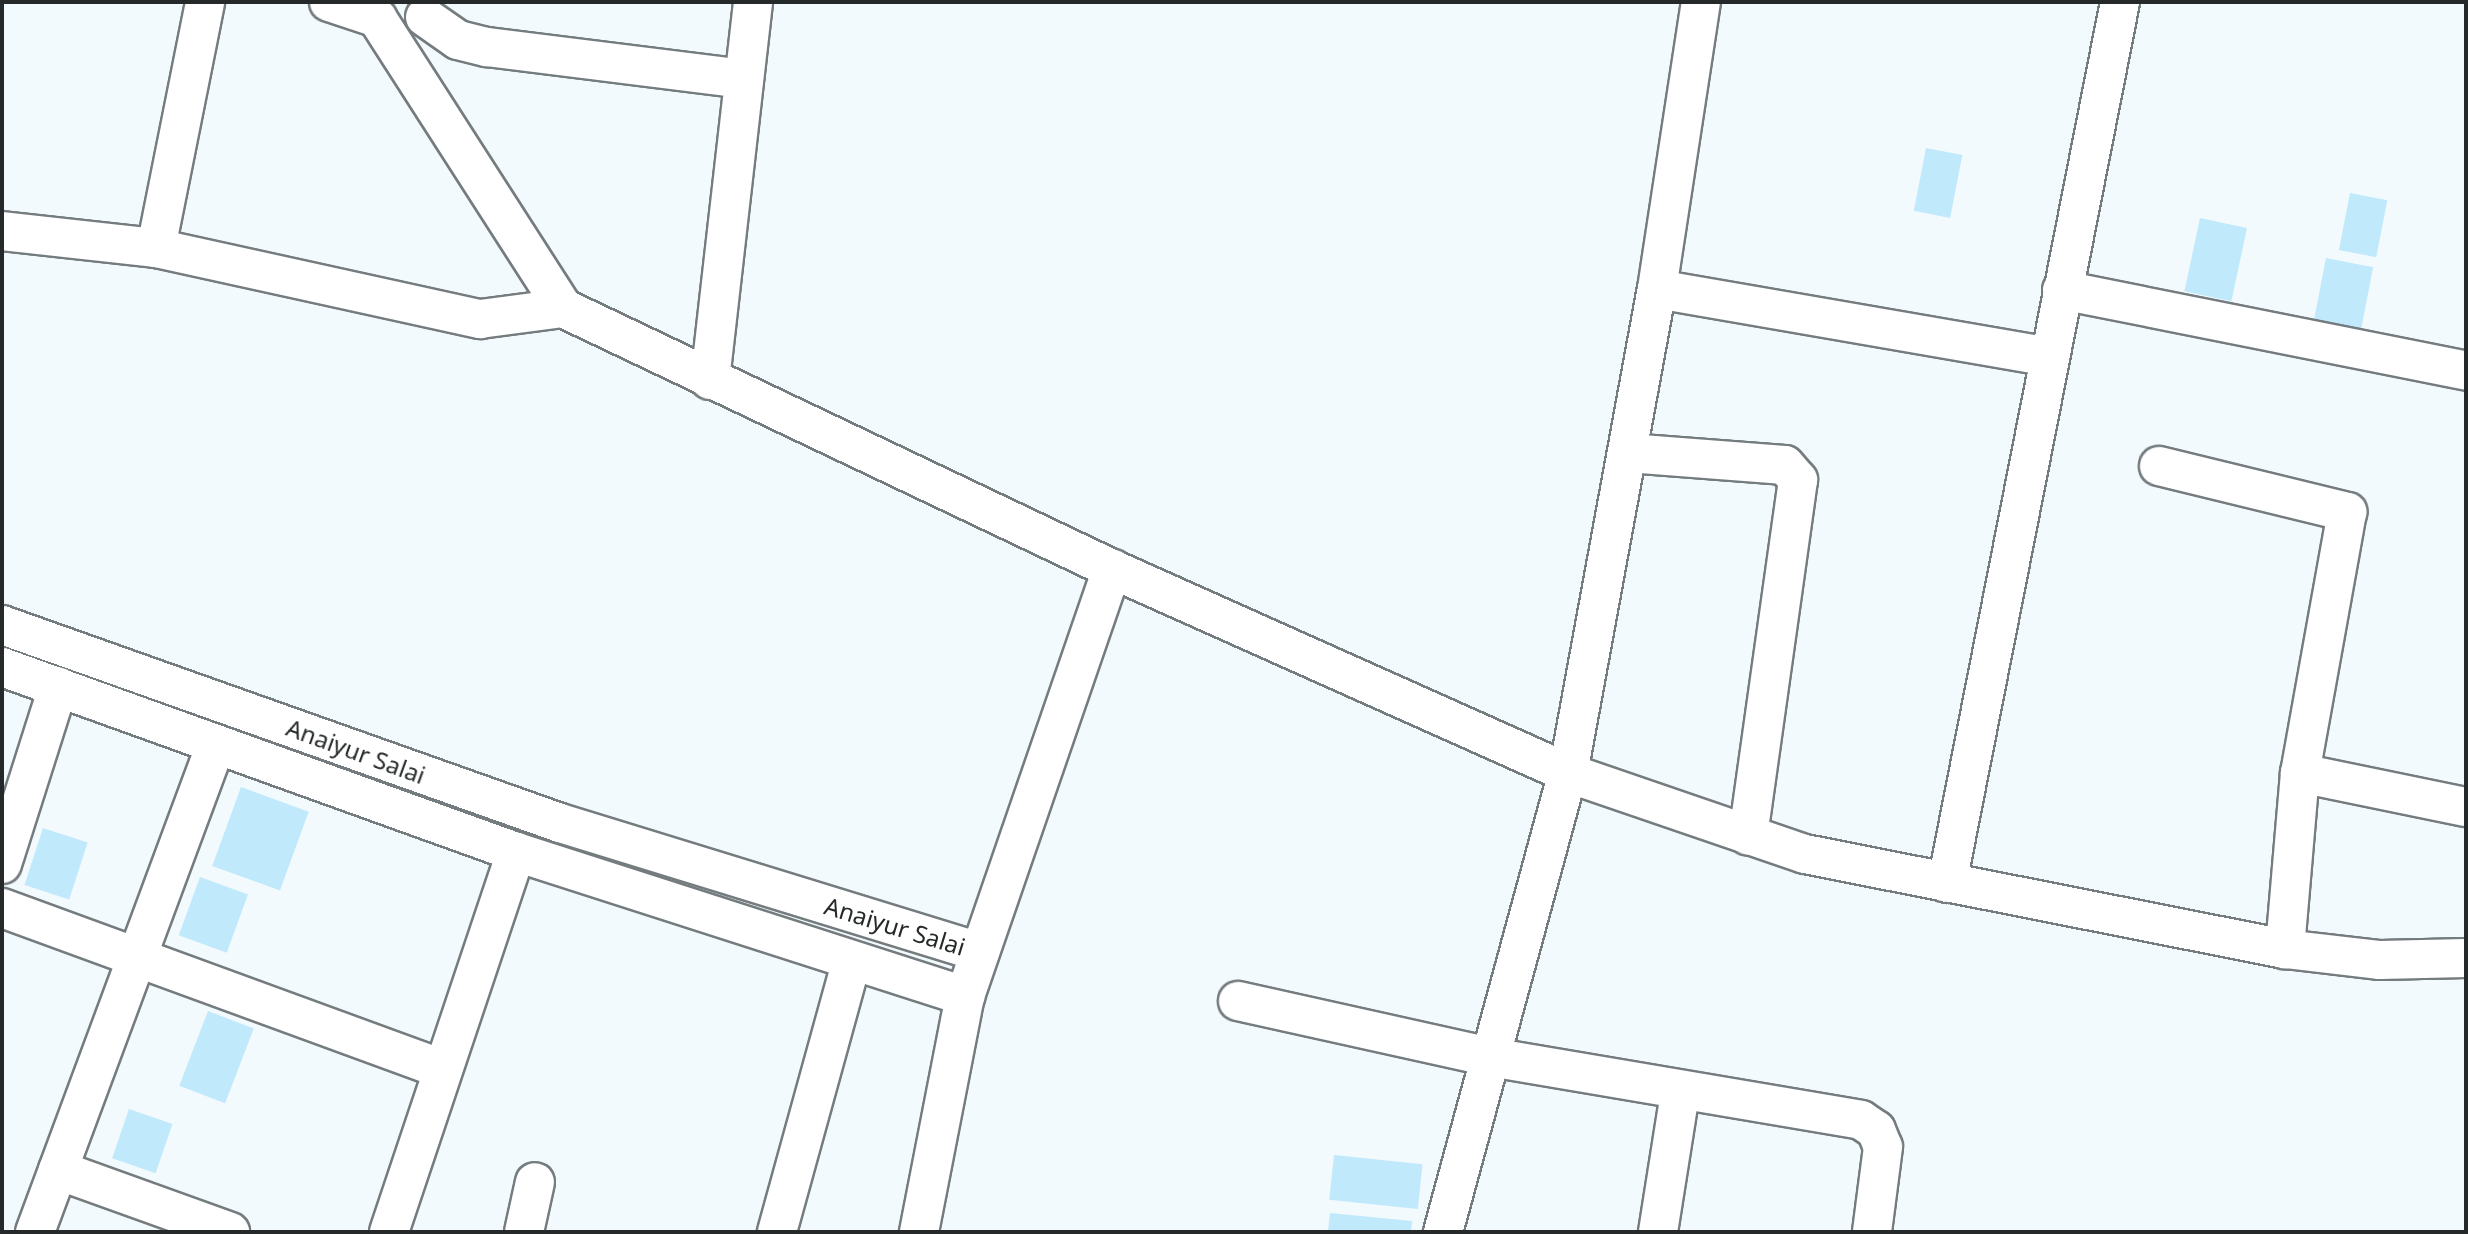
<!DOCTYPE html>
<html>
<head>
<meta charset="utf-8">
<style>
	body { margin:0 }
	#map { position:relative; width:2468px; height:1234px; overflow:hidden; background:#f2fafd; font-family:"Noto Sans",sans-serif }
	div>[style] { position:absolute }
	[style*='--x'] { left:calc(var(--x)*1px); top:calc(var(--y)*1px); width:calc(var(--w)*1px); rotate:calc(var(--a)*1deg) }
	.building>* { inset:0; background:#c0e9fc; transform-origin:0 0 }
	.roads { filter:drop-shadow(2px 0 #757c7f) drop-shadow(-2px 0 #757c7f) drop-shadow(0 2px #757c7f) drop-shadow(0 -2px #757c7f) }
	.street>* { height:38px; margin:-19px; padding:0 19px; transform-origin:19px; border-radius:19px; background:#fff }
	.primary>* { height:38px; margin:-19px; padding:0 19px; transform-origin:19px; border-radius:19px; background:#fff }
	span { translate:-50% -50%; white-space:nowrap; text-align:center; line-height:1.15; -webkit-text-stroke:6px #fff; paint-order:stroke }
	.street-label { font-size:24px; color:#26292a }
	.frame { position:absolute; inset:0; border:4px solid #26292a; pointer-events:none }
</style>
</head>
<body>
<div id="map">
	<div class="building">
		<i style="left:1926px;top:148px;width:37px;height:64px;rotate:11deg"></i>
		<i style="left:2350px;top:193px;width:38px;height:58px;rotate:11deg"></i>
		<i style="left:2200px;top:218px;width:48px;height:75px;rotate:12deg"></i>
		<i style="left:2326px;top:258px;width:48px;height:67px;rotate:11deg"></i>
		<i style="left:241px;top:787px;width:72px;height:84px;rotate:20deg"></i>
		<i style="left:43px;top:828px;width:47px;height:60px;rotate:18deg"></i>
		<i style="left:200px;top:877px;width:51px;height:62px;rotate:20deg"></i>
		<i style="left:208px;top:1011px;width:49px;height:80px;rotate:21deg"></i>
		<i style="left:129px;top:1109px;width:46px;height:52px;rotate:19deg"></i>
		<i style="left:1334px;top:1155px;width:89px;height:45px;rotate:6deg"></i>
		<i style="clip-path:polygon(1330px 1213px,1412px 1221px,1411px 1232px,1328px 1232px)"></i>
	</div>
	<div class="roads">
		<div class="street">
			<i style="--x:329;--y:2;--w:51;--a:18.4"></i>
			<i style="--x:377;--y:18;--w:345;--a:57.3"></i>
			<i style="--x:563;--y:308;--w:608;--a:25.43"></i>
			<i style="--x:425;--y:17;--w:40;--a:34.9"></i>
			<i style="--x:458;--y:40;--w:30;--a:14"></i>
			<i style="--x:487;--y:47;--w:259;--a:7.1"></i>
			<i style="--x:2;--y:231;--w:155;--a:6.3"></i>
			<i style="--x:156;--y:248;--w:332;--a:12.4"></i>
			<i style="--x:480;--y:319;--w:84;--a:-7.5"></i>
			<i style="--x:156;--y:248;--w:251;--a:-78.7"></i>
			<i style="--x:1657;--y:289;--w:399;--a:9.8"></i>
			<i style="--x:2062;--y:290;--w:412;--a:11.3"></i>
			<i style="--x:710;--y:380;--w:380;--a:-83.5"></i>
			<i style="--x:1628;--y:453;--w:157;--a:4.4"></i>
			<i style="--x:1785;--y:465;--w:20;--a:49"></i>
			<i style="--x:1798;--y:480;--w:359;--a:98"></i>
			<i style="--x:2159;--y:466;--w:194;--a:13.7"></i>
			<i style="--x:2347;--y:512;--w:265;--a:100.2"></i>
			<i style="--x:2300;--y:773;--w:177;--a:94.9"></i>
			<i style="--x:2300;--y:773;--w:169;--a:11.6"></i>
			<i style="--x:2;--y:864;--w:186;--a:-72.4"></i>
			<i style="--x:1947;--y:883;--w:898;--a:-78.89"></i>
			<i style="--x:2;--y:908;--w:469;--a:20.1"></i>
			<i style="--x:1238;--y:1001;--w:258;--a:12.5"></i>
			<i style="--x:1490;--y:1057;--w:376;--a:9.6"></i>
			<i style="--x:1861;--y:1120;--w:18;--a:34"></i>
			<i style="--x:1876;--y:1130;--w:18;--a:68"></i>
			<i style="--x:1883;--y:1147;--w:86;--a:97.4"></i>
			<i style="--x:58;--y:1170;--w:183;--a:19.8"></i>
			<i style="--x:35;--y:1232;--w:517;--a:-69.64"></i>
			<i style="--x:389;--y:1232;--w:401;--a:-71.5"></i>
			<i style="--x:524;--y:1232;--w:51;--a:-77.6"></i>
			<i style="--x:777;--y:1232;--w:279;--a:-74.6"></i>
			<i style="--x:919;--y:1232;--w:240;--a:-79"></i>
			<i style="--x:1443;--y:1232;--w:476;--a:-74.8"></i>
			<i style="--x:1568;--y:773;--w:492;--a:-79.6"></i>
			<i style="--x:1657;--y:289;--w:290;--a:-81.3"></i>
			<i style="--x:1658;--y:1232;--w:141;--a:-81"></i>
		</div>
		<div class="primary">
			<i style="--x:2;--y:625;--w:592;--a:19.54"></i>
			<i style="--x:560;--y:823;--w:439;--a:17.1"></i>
			<i style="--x:2;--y:667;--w:546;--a:19.79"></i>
			<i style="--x:516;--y:852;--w:472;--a:17.8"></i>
			<i style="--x:965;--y:996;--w:452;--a:-71"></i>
			<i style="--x:1112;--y:569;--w:500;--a:24.1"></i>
			<i style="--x:1568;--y:773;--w:250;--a:18.9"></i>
			<i style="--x:1805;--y:854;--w:489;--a:11.2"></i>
			<i style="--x:2285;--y:949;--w:96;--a:6.6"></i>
			<i style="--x:2380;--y:960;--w:86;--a:-1.3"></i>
		</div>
	</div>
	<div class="street-label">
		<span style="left:356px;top:751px;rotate:20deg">Anaiyur Salai</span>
		<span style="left:895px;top:926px;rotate:17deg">Anaiyur Salai</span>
	</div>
	<div class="frame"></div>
</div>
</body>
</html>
